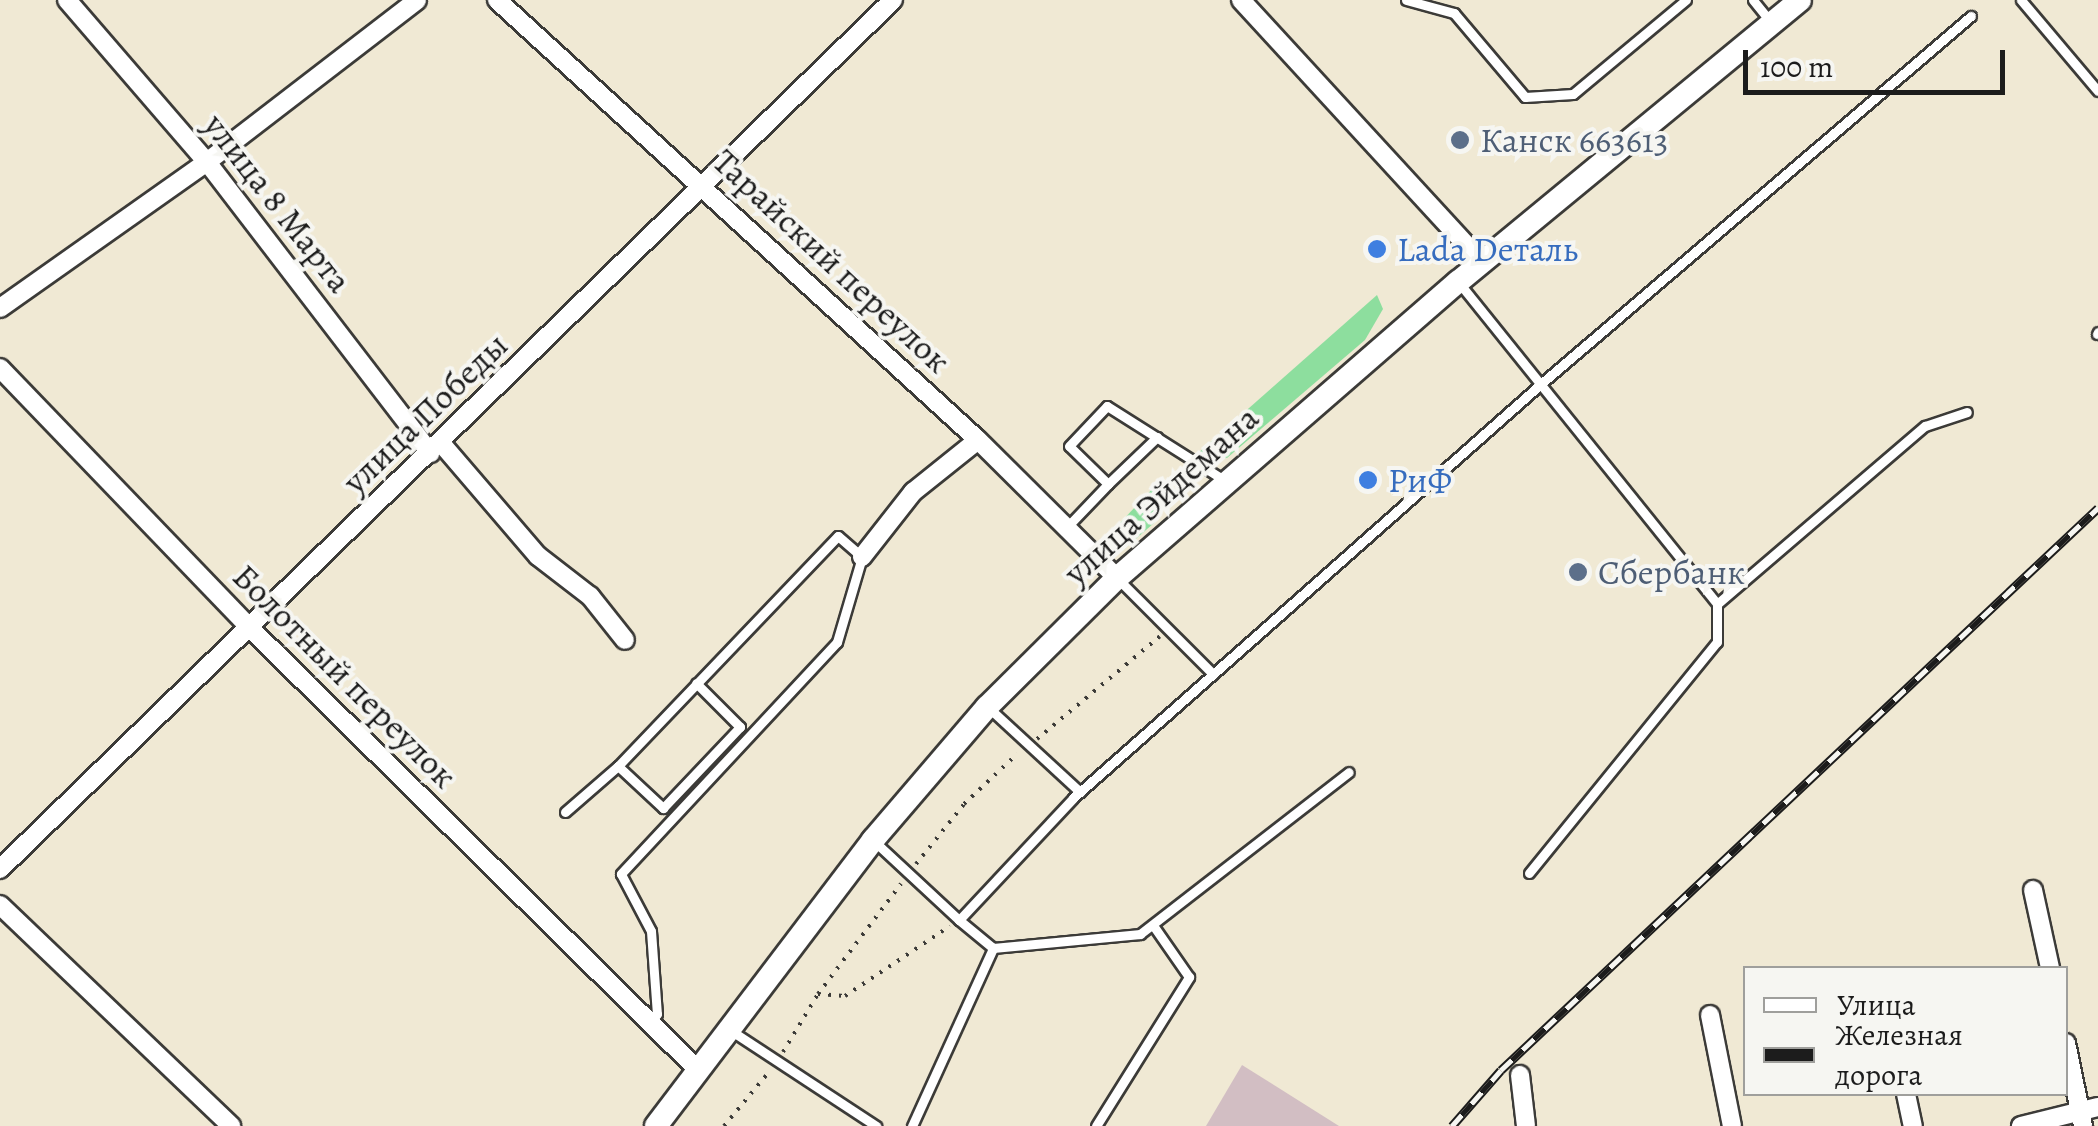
<!DOCTYPE html>
<html>
<head>
<meta charset="utf-8">
<style>
	body { margin:0 }
	#map { position:relative; width:2098px; height:1126px; overflow:hidden; background:#f0e9d4; font-family:Alegreya,serif }
	div>[style] { position:absolute }
	[style*='--x'] { left:calc(var(--x)*1px); top:calc(var(--y)*1px); width:calc(var(--w)*1px); rotate:calc(var(--a)*1deg) }
	.industrial>* { inset:0; background:#d2bec3 }
	.green>* { inset:0; background:#8dde9e }
	.path>* { height:4px; margin-top:-2px; transform-origin:0; background:repeating-linear-gradient(90deg,#3c3b38 0 2.5px,transparent 0 10.5px) }
	.roads { filter:drop-shadow(2px 0 #3c3b38) drop-shadow(-2px 0 #3c3b38) drop-shadow(0 2px #3c3b38) drop-shadow(0 -2px #3c3b38) }
	.service>* { height:9px; margin:-4.5px; padding:0 4.5px; transform-origin:4.5px; border-radius:4.5px; background:#fff }
	.minor>* { height:18px; margin:-9px; padding:0 9px; transform-origin:9px; border-radius:9px; background:#fff }
	.secondary>* { height:22px; margin:-11px; padding:0 11px; transform-origin:11px; border-radius:11px; background:#fff }
	.rail>* { height:9px; margin-top:-4.5px; transform-origin:0; background:repeating-linear-gradient(90deg,#f6f6f2 0 15px,#1c1c1c 0 30px); box-sizing:border-box; border-block:2px solid #1c1c1c }
	.dots>* { width:28px; height:28px; translate:-50% -50%; box-sizing:border-box; border:5px solid #f6f6f2; border-radius:50% }
	span { translate:-50% -50%; white-space:nowrap; text-align:center; line-height:1.15; -webkit-text-stroke:8px #f6f6f2; paint-order:stroke }
	.service-label { font-size:35px; color:#4e5e75 }
	.left { translate:0 -50%; text-align:left }
	.street-label { font-size:35px; color:#1c1c1c }
	.shop-label { font-size:35px; color:#366cbe }
	.legend { position:absolute; left:1743px; top:966px; width:325px; height:130px; box-sizing:border-box; background:#f6f6f2; border:2px solid #9f9f9c; margin:0; padding:12px 18px; list-style:none; font-size:30px; color:#1c1c1c }
	.legend li { display:flex; align-items:center; gap:20px; height:50px }
	.legend b { width:50px; border:2px solid #9f9f9c }
	.scale { position:absolute; left:1743px; top:50px; width:262px; height:45px; box-sizing:border-box; border:5px solid #1c1c1c; border-top:0; padding-left:12px; font-size:30px; line-height:35px; white-space:nowrap; color:#1c1c1c; -webkit-text-stroke:8px #f6f6f2; paint-order:stroke }
</style>
</head>
<body>
<div id="map">
	<div class="industrial">
		<i style="clip-path:polygon(1242px 1065px,1339px 1126px,1206px 1126px)"></i>
	</div>
	<div class="green">
		<i style="clip-path:polygon(1377px 295px,1383px 309px,1365px 340px,1227px 458px,1207px 460px,1197px 454px)"></i>
		<i style="clip-path:polygon(1157px 484px,1163px 502px,1154px 523px,1122px 551px,1103px 553px,1097px 547px)"></i>
	</div>
	<div class="path">
		<i style="--x:1037;--y:739;--w:160;--a:-39.9"></i>
		<i style="--x:916;--y:864;--w:77;--a:-51.3"></i>
		<i style="--x:964;--y:804;--w:73;--a:-43.3"></i>
		<i style="--x:818;--y:994;--w:138;--a:-53"></i>
		<i style="--x:783;--y:1052;--w:68;--a:-58.9"></i>
		<i style="--x:818;--y:994;--w:27;--a:4"></i>
		<i style="--x:845;--y:996;--w:126;--a:-33.7"></i>
		<i style="--x:724;--y:1126;--w:70;--a:-50.2"></i>
	</div>
	<div class="roads">
		<div class="service">
			<i style="--x:1406;--y:0;--w:50;--a:15.2"></i>
			<i style="--x:1454;--y:13;--w:110;--a:49.8"></i>
			<i style="--x:1525;--y:97;--w:48;--a:-3.6"></i>
			<i style="--x:1573;--y:94;--w:147;--a:-39.8"></i>
			<i style="--x:1753;--y:0;--w:27;--a:51"></i>
			<i style="--x:2021;--y:0;--w:119;--a:49.8"></i>
			<i style="--x:1460;--y:284;--w:410;--a:51.2"></i>
			<i style="--x:1717;--y:604;--w:274;--a:-40.6"></i>
			<i style="--x:1925;--y:426;--w:44;--a:-18.4"></i>
			<i style="--x:2097;--y:334;--w:2;--a:-63"></i>
			<i style="--x:1108;--y:484;--w:68;--a:-43.8"></i>
			<i style="--x:1066;--y:528;--w:61;--a:-46.3"></i>
			<i style="--x:1108;--y:484;--w:54;--a:-135.7"></i>
			<i style="--x:1069;--y:446;--w:55;--a:-46.5"></i>
			<i style="--x:1107;--y:406;--w:138;--a:32.3"></i>
			<i style="--x:1119;--y:580;--w:133;--a:45"></i>
			<i style="--x:989;--y:708;--w:124;--a:42.7"></i>
			<i style="--x:618;--y:766;--w:62;--a:43"></i>
			<i style="--x:663;--y:808;--w:112;--a:-46.5"></i>
			<i style="--x:740;--y:727;--w:62;--a:-135"></i>
			<i style="--x:565;--y:812;--w:70;--a:-41"></i>
			<i style="--x:618;--y:766;--w:318;--a:-46.3"></i>
			<i style="--x:838;--y:536;--w:32;--a:41"></i>
			<i style="--x:862;--y:557;--w:89;--a:106.4"></i>
			<i style="--x:837;--y:642;--w:317;--a:133"></i>
			<i style="--x:621;--y:874;--w:64;--a:62.2"></i>
			<i style="--x:651;--y:931;--w:83;--a:85.9"></i>
			<i style="--x:657;--y:1014;--w:13;--a:129"></i>
			<i style="--x:875;--y:842;--w:115;--a:42.9"></i>
			<i style="--x:959;--y:920;--w:167;--a:-46.9"></i>
			<i style="--x:1073;--y:798;--w:628;--a:-41.51"></i>
			<i style="--x:1543;--y:382;--w:563;--a:-40.54"></i>
			<i style="--x:1529;--y:873;--w:298;--a:-50.9"></i>
			<i style="--x:1717;--y:642;--w:38;--a:-90"></i>
			<i style="--x:959;--y:920;--w:44;--a:39.5"></i>
			<i style="--x:993;--y:948;--w:148;--a:-5.4"></i>
			<i style="--x:1140;--y:934;--w:264;--a:-37.8"></i>
			<i style="--x:730;--y:1030;--w:175;--a:33.3"></i>
			<i style="--x:912;--y:1126;--w:196;--a:-65.5"></i>
			<i style="--x:1096;--y:1126;--w:176;--a:-58"></i>
			<i style="--x:1189;--y:977;--w:60;--a:-124.8"></i>
		</div>
		<div class="minor">
			<i style="--x:67;--y:0;--w:214;--a:49.2"></i>
			<i style="--x:207;--y:162;--w:367;--a:52.5"></i>
			<i style="--x:497;--y:0;--w:652;--a:42.45"></i>
			<i style="--x:978;--y:440;--w:196;--a:44.8"></i>
			<i style="--x:1241;--y:0;--w:356;--a:47.4"></i>
			<i style="--x:0;--y:308;--w:253;--a:-35.2"></i>
			<i style="--x:207;--y:162;--w:265;--a:-37.6"></i>
			<i style="--x:0;--y:368;--w:359;--a:46.1"></i>
			<i style="--x:249;--y:627;--w:629;--a:44.61"></i>
			<i style="--x:441;--y:443;--w:149;--a:49.4"></i>
			<i style="--x:538;--y:556;--w:66;--a:37.6"></i>
			<i style="--x:590;--y:596;--w:56;--a:51.5"></i>
			<i style="--x:862;--y:557;--w:83;--a:-51.9"></i>
			<i style="--x:913;--y:492;--w:83;--a:-38.7"></i>
			<i style="--x:0;--y:869;--w:1246;--a:-44.22"></i>
			<i style="--x:2033;--y:890;--w:80;--a:77.7"></i>
			<i style="--x:0;--y:905;--w:320;--a:43.7"></i>
			<i style="--x:1710;--y:1015;--w:113;--a:78.8"></i>
			<i style="--x:2066;--y:1043;--w:85;--a:78.4"></i>
			<i style="--x:1520;--y:1075;--w:51;--a:83.3"></i>
			<i style="--x:1906;--y:1094;--w:33;--a:78"></i>
			<i style="--x:2021;--y:1126;--w:79;--a:-13.9"></i>
		</div>
		<div class="secondary">
			<i style="--x:656;--y:1126;--w:359;--a:-52.8"></i>
			<i style="--x:873;--y:840;--w:175;--a:-49.4"></i>
			<i style="--x:987;--y:707;--w:183;--a:-44.8"></i>
			<i style="--x:1117;--y:578;--w:452;--a:-41"></i>
			<i style="--x:1458;--y:282;--w:443;--a:-39.5"></i>
		</div>
	</div>
	<div class="rail">
		<i style="--x:1452;--y:1126;--w:74;--a:-48.8"></i>
		<i style="--x:1501;--y:1070;--w:820;--a:-43.27"></i>
	</div>
	<div class="dots">
		<i style="left:1460px;top:140px;background:#5c6f8a"></i>
		<i style="left:1377px;top:249px;background:#3f7fe0"></i>
		<i style="left:1368px;top:480px;background:#3f7fe0"></i>
		<i style="left:1578px;top:572px;background:#5c6f8a"></i>
	</div>
	<div class="service-label">
		<span class="left" style="left:1480px;top:140px">Канск 663613</span>
		<span class="left" style="left:1598px;top:572px">Сбербанк</span>
	</div>
	<div class="street-label">
		<span style="left:278px;top:203px;rotate:52deg">улица 8 Марта</span>
		<span style="left:832px;top:261px;rotate:43deg">Тарайский переулок</span>
		<span style="left:425px;top:413px;rotate:-44deg">улица Победы</span>
		<span style="left:1161px;top:495px;rotate:-42deg">улица Эйдемана</span>
		<span style="left:345px;top:676px;rotate:45deg">Болотный переулок</span>
	</div>
	<div class="shop-label">
		<span class="left" style="left:1397px;top:249px">Lada Dеталь</span>
		<span class="left" style="left:1388px;top:480px">РиФ</span>
	</div>
	<ul class="legend">
	<li><b style="height:12px;background:#fff"></b>Улица</li>
	<li><b style="height:12px;background:#1c1c1c"></b>Железная дорога</li>
	</ul>
	<div class="scale">100 m</div>
</div>
</body>
</html>
